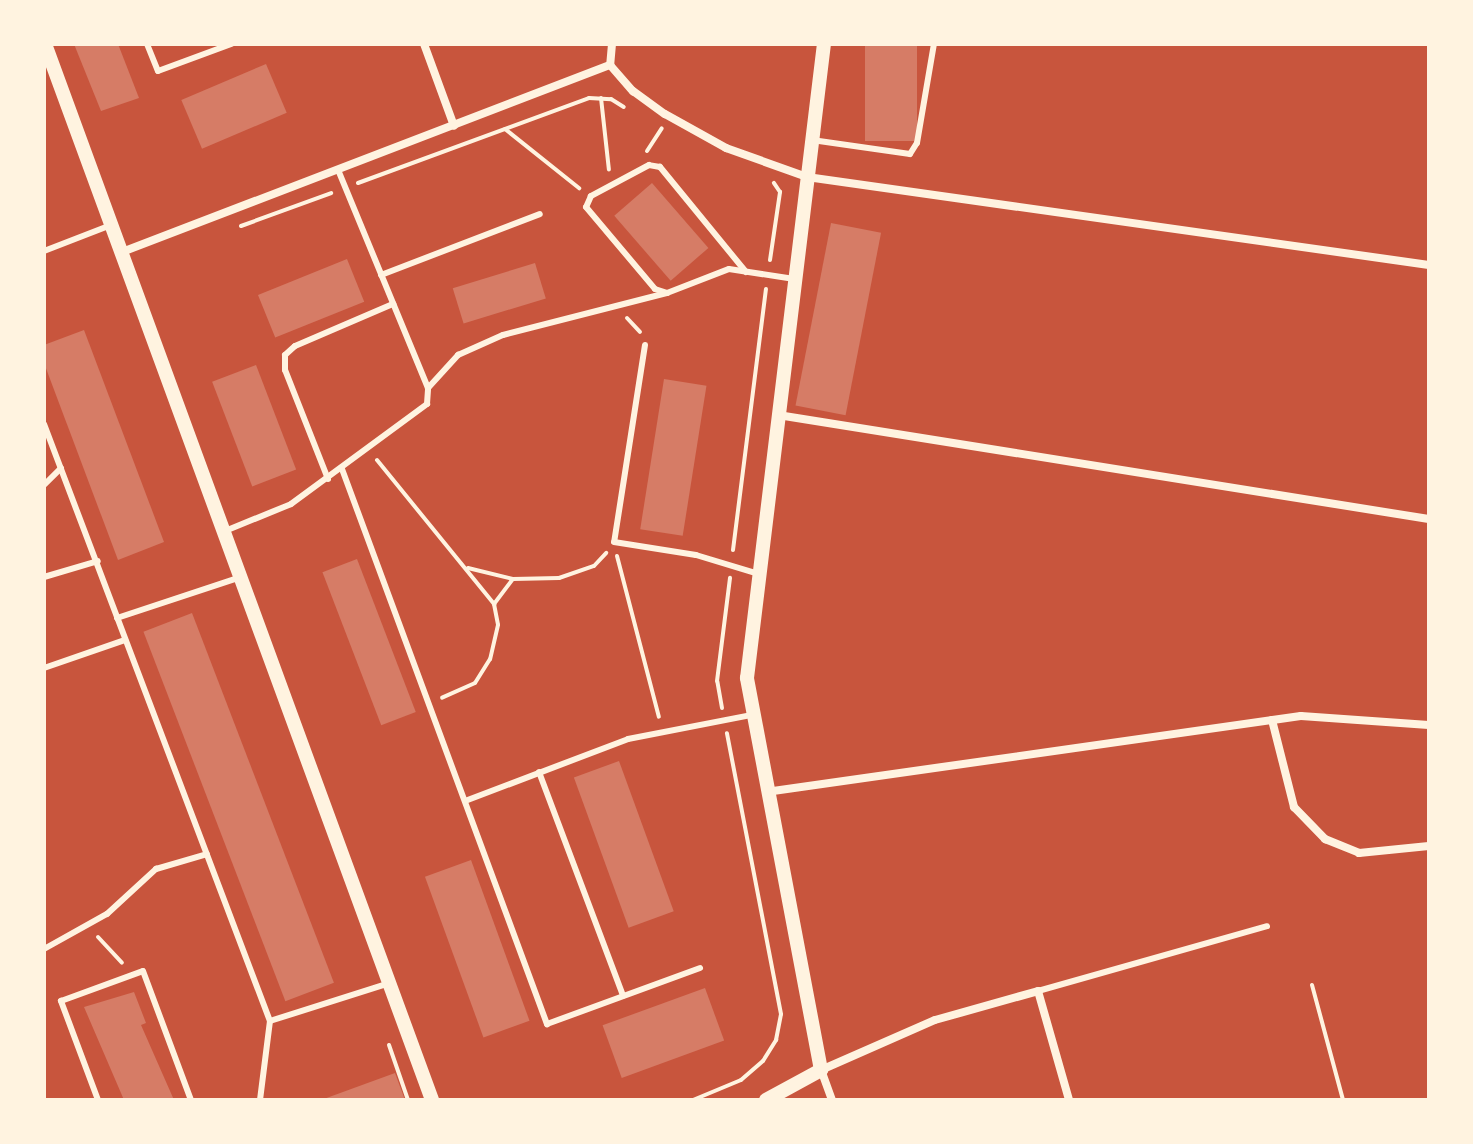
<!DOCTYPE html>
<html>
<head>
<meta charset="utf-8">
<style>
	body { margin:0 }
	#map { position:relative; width:1473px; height:1144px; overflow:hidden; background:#c8553d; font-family:Cabin,sans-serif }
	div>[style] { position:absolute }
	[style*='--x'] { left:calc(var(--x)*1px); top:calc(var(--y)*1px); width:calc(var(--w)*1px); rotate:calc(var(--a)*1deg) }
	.building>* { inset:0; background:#d67c66; transform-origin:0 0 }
	.path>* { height:4px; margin:-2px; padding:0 2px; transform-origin:2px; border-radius:2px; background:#fff3e0 }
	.service>* { height:6px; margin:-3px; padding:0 3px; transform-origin:3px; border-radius:3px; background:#fff3e0 }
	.minor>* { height:8px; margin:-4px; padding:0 4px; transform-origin:4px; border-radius:4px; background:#fff3e0 }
	.tertiary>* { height:14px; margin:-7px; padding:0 7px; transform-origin:7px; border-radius:7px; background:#fff3e0 }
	span { translate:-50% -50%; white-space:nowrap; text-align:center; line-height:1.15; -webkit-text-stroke:8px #fff3e0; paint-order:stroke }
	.frame { position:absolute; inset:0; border:46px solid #fff3e0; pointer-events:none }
</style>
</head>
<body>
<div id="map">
	<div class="building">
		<i style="clip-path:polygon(74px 44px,118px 44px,139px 98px,101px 111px)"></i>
		<i style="left:865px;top:44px;width:52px;height:97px"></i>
		<i style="left:266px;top:64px;width:53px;height:92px;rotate:67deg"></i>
		<i style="left:652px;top:183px;width:86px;height:50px;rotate:49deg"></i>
		<i style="left:831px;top:223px;width:51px;height:186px;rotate:11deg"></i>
		<i style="left:347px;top:259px;width:46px;height:96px;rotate:68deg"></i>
		<i style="left:535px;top:263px;width:37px;height:86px;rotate:73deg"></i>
		<i style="clip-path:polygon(84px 330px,164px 542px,118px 560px,44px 363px,44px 345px)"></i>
		<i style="left:256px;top:365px;width:112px;height:47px;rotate:69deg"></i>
		<i style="left:664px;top:379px;width:43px;height:152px;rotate:9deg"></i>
		<i style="left:357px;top:559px;width:164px;height:37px;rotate:69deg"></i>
		<i style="left:192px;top:613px;width:396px;height:52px;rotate:69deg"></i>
		<i style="left:619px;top:761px;width:160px;height:48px;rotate:70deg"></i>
		<i style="left:471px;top:860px;width:171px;height:49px;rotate:70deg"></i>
		<i style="left:705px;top:988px;width:56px;height:109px;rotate:70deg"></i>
		<i style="clip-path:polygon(134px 992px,146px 1023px,141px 1025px,174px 1100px,124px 1100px,84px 1007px)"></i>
		<i style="clip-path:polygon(395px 1073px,405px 1100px,321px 1100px)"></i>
	</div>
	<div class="path">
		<i style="--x:601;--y:98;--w:72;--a:83.7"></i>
		<i style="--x:505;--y:129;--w:95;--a:38.6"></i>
		<i style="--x:647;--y:151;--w:27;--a:-57"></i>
		<i style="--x:358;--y:183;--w:246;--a:-20.2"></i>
		<i style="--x:589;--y:98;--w:22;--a:3"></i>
		<i style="--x:611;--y:99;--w:15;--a:32"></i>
		<i style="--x:241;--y:226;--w:96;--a:-20.1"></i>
		<i style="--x:770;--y:260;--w:69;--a:-81.6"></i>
		<i style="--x:780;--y:192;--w:11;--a:-124"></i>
		<i style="--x:627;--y:318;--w:19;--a:47"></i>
		<i style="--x:377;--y:460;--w:186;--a:50.9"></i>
		<i style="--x:494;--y:604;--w:21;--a:79"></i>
		<i style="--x:498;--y:625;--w:35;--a:103"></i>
		<i style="--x:490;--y:659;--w:28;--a:122"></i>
		<i style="--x:475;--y:683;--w:36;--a:156"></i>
		<i style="--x:733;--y:550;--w:263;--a:-82.8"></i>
		<i style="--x:617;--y:556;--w:166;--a:75.4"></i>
		<i style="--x:468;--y:568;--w:46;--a:13.7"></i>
		<i style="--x:513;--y:579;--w:46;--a:-1.2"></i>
		<i style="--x:559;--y:578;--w:37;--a:-19"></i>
		<i style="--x:594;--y:566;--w:18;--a:-47"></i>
		<i style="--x:494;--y:604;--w:30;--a:-53"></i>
		<i style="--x:722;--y:708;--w:27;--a:-100"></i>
		<i style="--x:717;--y:681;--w:104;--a:-82.8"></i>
		<i style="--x:98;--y:937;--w:35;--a:47"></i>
		<i style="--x:1312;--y:985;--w:119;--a:74.9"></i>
		<i style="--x:389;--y:1045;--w:58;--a:70.9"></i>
		<i style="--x:693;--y:1100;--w:52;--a:-22.6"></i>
		<i style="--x:741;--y:1080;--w:29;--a:-41"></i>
		<i style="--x:763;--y:1061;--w:25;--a:-58"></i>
		<i style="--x:776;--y:1040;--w:26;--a:-79"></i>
		<i style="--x:781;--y:1014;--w:286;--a:-100.9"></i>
	</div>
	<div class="service">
		<i style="--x:147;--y:44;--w:29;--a:68"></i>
		<i style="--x:158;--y:71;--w:78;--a:-20.3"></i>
		<i style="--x:812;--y:140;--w:99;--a:8.1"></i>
		<i style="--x:910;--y:154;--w:13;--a:-58"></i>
		<i style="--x:917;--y:143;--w:100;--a:-80.3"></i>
		<i style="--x:44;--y:251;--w:72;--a:-21.2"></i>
		<i style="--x:746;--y:272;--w:136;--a:-129.3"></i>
		<i style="--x:660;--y:167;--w:11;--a:-170"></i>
		<i style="--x:649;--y:165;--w:66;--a:151.9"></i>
		<i style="--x:591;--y:196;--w:12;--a:114"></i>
		<i style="--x:586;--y:207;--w:107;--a:49.9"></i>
		<i style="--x:655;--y:289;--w:13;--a:18"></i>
		<i style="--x:667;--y:293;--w:66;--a:-21.2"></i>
		<i style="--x:729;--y:269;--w:66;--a:8.7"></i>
		<i style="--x:381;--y:275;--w:170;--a:-21"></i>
		<i style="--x:645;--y:345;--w:199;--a:98.9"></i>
		<i style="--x:614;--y:542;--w:83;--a:9"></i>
		<i style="--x:696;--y:555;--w:66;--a:16.8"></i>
		<i style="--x:428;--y:388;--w:45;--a:-47.7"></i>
		<i style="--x:458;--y:355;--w:49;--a:-24"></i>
		<i style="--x:503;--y:335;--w:169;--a:-14.4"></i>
		<i style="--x:44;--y:424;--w:638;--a:69.27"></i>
		<i style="--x:270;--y:1021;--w:126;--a:-17.6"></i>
		<i style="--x:342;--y:469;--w:592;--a:69.73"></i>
		<i style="--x:547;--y:1024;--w:163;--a:-20.1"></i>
		<i style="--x:328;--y:479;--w:117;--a:-111.5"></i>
		<i style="--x:285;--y:370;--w:15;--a:-90"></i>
		<i style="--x:285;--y:355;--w:13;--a:-42"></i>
		<i style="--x:295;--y:346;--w:107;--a:-23.2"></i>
		<i style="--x:44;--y:485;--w:24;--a:-45"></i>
		<i style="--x:225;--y:531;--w:71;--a:-22.2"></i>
		<i style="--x:291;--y:504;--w:169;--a:-36.3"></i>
		<i style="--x:427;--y:404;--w:16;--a:-86"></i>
		<i style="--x:428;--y:388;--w:236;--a:-112.4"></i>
		<i style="--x:44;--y:577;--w:56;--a:-16.5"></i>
		<i style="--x:117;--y:618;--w:127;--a:-18.3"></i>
		<i style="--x:44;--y:668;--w:86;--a:-19.1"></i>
		<i style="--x:539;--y:772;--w:239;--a:69.4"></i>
		<i style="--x:465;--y:801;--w:174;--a:-20.8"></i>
		<i style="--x:628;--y:739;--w:125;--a:-11"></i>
		<i style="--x:44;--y:949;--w:72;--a:-29.1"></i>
		<i style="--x:107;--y:914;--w:67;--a:-42.6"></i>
		<i style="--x:156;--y:869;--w:53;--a:-16.4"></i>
		<i style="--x:1038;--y:991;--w:238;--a:-15.8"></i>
		<i style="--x:98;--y:1100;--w:106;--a:-110.5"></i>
		<i style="--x:61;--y:1001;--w:87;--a:-20.1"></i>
		<i style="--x:143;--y:971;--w:138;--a:69.6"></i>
		<i style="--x:260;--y:1100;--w:80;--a:-82.8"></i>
	</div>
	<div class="minor">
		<i style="--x:424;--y:44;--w:87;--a:69.9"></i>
		<i style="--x:612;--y:44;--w:21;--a:95"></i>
		<i style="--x:610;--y:65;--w:35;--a:49"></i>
		<i style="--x:633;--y:91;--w:39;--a:36"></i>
		<i style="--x:665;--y:114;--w:70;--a:29.1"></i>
		<i style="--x:726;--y:148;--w:86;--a:19.7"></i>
		<i style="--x:807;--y:177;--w:628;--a:8.05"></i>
		<i style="--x:122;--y:252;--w:523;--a:-20.97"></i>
		<i style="--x:778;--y:415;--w:659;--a:9.08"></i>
		<i style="--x:1272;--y:720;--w:90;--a:75.8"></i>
		<i style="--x:1294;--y:807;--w:45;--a:45.9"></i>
		<i style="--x:1325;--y:839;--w:37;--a:22"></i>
		<i style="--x:1359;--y:853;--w:70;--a:-5.7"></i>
		<i style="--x:766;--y:792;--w:540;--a:-8.09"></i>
		<i style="--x:1301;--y:716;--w:128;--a:4"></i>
		<i style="--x:832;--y:1100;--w:32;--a:-110"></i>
		<i style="--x:821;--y:1070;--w:124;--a:-23.7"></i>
		<i style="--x:935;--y:1020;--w:107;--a:-15.7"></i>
		<i style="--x:1038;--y:991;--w:113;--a:74.1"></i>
	</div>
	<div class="tertiary">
		<i style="--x:45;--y:44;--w:1125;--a:69.87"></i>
		<i style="--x:766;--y:1100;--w:63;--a:-28.6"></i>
		<i style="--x:821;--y:1070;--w:399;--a:-100.7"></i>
		<i style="--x:747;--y:678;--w:639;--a:-83.08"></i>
	</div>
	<div class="frame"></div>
</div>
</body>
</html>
